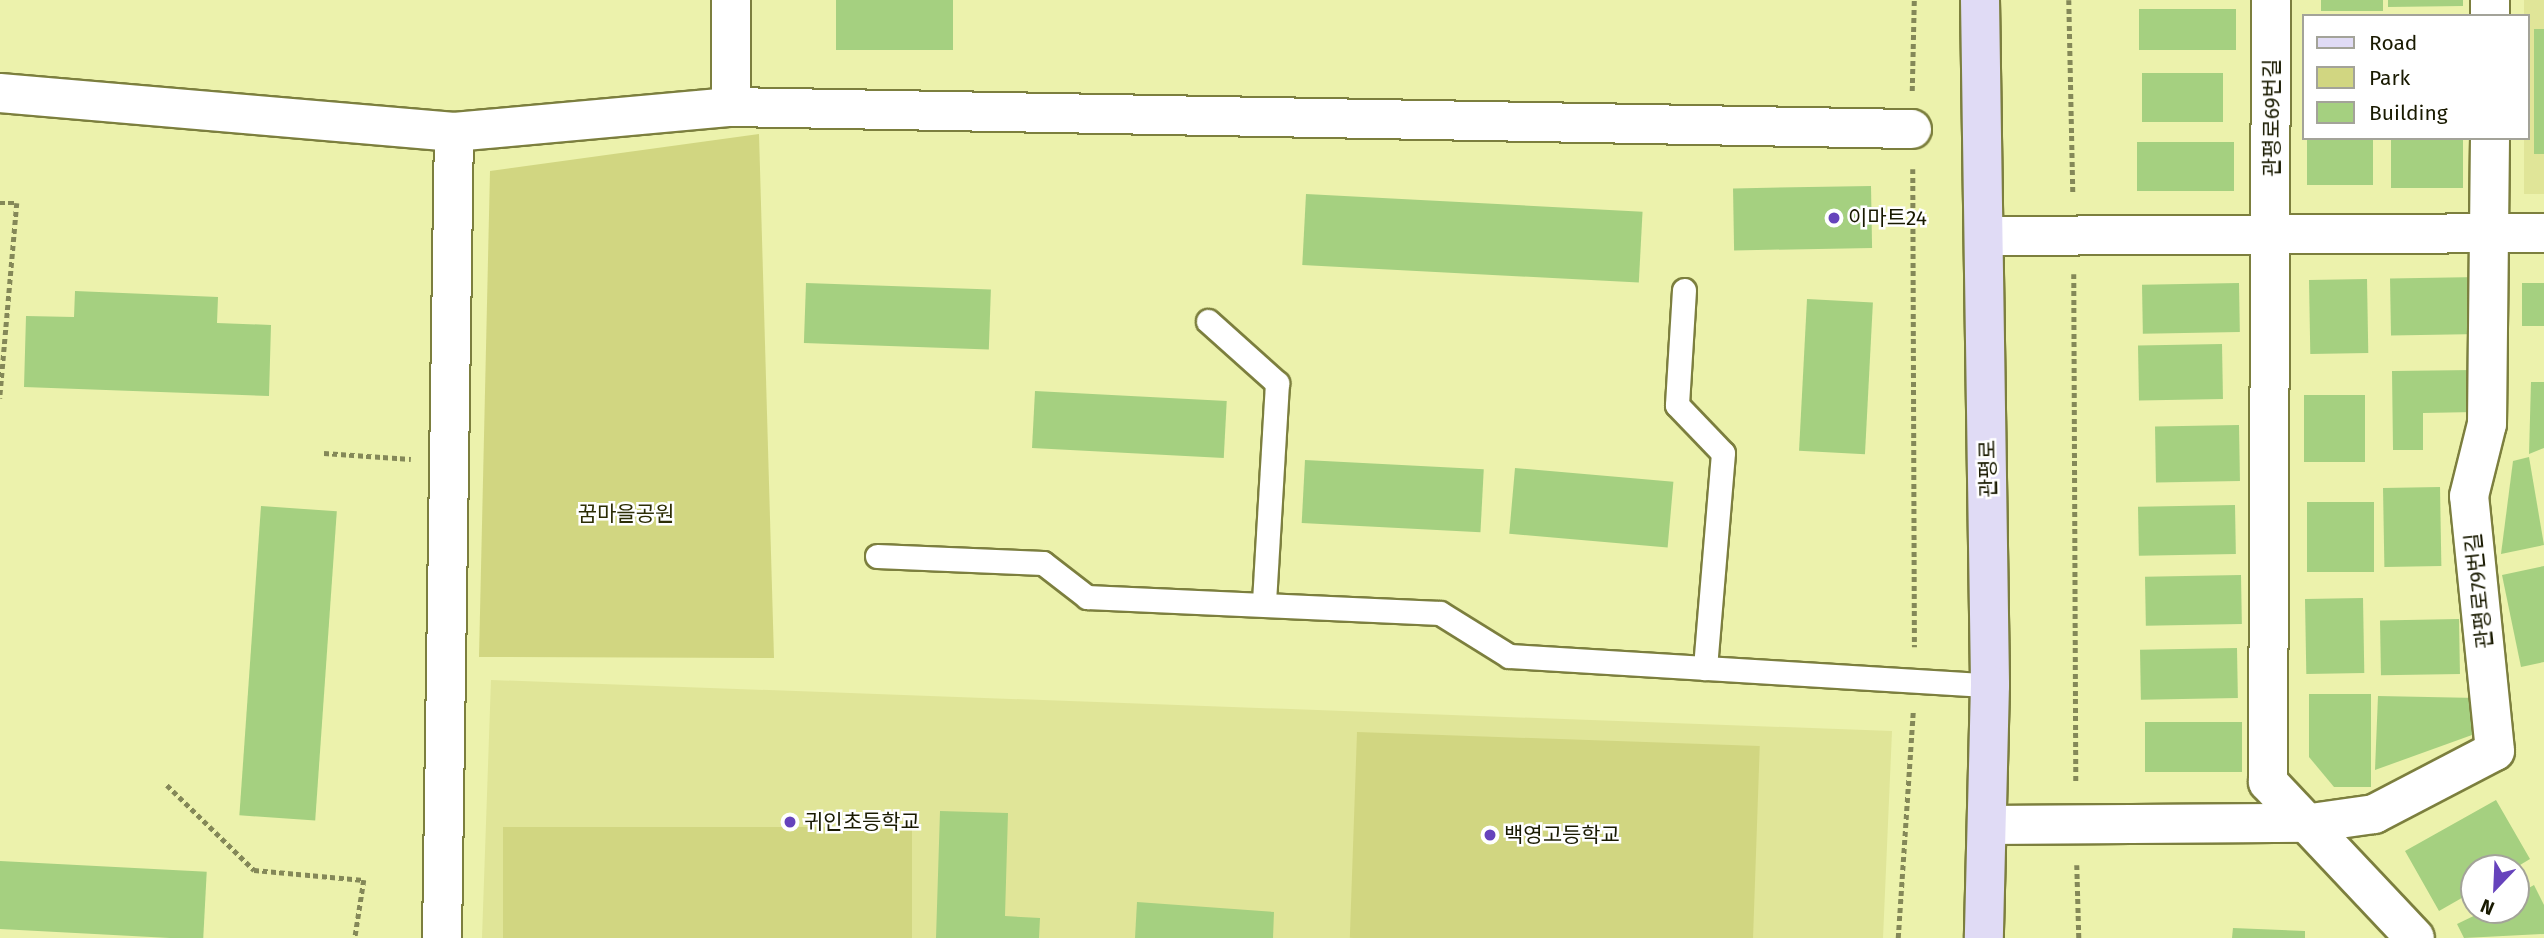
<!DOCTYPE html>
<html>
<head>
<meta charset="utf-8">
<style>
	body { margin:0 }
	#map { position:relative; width:2544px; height:938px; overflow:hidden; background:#ecf2ac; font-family:"Fira Sans","Noto Sans KR",sans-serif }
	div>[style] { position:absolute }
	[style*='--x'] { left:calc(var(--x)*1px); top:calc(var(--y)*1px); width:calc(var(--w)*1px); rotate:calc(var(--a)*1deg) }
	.built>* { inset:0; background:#e0e598; transform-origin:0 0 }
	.green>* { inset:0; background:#d1d681; transform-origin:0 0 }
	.building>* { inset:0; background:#a5d080; transform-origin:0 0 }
	.path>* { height:4.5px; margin-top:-2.25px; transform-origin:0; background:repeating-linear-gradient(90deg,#848858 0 5px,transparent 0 8.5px) }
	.roads { filter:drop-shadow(2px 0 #7c7f3e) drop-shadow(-2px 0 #7c7f3e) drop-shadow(0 2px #7c7f3e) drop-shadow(0 -2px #7c7f3e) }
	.lane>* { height:23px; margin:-11.5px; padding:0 11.5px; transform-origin:11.5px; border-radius:11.5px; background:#fff }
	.street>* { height:38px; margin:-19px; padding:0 19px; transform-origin:19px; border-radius:19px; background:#fff }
	.secondary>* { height:38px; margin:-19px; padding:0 19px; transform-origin:19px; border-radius:19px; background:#e0dbf5 }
	.dots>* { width:19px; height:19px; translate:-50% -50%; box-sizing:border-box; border:4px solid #fff; border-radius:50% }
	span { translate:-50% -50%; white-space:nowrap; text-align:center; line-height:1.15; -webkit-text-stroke:5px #fff; paint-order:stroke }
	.street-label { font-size:21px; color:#191a01 }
	.poi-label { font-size:21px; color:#191a01 }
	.left { translate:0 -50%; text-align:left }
	.park-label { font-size:21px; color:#2c2d04 }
	.legend { position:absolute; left:2302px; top:14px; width:228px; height:126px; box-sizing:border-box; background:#fff; border:2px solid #a3a399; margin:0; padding:9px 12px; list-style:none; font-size:21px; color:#191a01 }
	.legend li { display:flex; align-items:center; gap:14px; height:35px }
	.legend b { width:35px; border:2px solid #a3a399 }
	.north { position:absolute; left:2460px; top:854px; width:70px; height:70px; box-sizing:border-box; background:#fff; border:2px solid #a3a399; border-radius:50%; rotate:203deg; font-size:19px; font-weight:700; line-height:28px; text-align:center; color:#191a01 }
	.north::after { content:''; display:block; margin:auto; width:24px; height:32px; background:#6643bc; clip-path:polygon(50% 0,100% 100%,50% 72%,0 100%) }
</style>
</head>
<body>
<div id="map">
	<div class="built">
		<i style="left:2524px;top:0;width:20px;height:194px"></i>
		<i style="clip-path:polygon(491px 680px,1892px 731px,1883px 938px,482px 938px)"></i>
	</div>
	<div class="green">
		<i style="clip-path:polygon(759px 134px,774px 658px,479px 657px,490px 171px)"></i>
		<i style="left:1357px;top:732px;width:403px;height:206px;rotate:2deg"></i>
		<i style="left:503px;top:827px;width:409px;height:111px"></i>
	</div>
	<div class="building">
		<i style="left:836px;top:0;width:117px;height:50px"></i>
		<i style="left:2321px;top:0;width:62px;height:11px"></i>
		<i style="clip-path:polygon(2388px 0,2463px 0,2463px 6px,2388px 7px)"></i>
		<i style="left:2139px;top:9px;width:97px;height:41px"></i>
		<i style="left:2534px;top:29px;width:10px;height:125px"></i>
		<i style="left:2223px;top:73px;width:49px;height:81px;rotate:90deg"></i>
		<i style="left:2307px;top:138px;width:66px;height:47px"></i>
		<i style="left:2391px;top:138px;width:72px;height:50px"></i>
		<i style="left:2234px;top:142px;width:49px;height:97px;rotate:90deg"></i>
		<i style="left:1871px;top:186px;width:62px;height:138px;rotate:89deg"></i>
		<i style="left:1306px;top:194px;width:337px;height:71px;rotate:3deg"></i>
		<i style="left:2479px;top:277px;width:57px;height:89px;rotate:89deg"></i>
		<i style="left:2367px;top:279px;width:74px;height:58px;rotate:89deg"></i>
		<i style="left:806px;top:283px;width:185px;height:60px;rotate:2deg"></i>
		<i style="left:2239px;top:283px;width:49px;height:97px;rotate:89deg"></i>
		<i style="left:2522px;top:283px;width:22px;height:43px"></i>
		<i style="clip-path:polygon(75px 291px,218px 297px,217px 323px,271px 325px,269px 396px,24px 387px,26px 316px,74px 317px)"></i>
		<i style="left:1807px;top:299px;width:66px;height:152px;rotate:3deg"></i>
		<i style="left:2222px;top:344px;width:55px;height:84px;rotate:89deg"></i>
		<i style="clip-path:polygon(2474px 370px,2475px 412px,2423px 413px,2423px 450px,2393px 450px,2392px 371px)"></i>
		<i style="clip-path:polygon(2531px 382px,2544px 382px,2544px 448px,2529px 454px)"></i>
		<i style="left:1035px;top:391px;width:192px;height:57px;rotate:3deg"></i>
		<i style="left:2365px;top:395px;width:67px;height:61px;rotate:90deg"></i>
		<i style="left:2239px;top:425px;width:56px;height:84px;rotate:89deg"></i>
		<i style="clip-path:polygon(2529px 457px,2544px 545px,2501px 554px,2513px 461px)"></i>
		<i style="left:1305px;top:460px;width:179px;height:63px;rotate:3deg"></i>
		<i style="left:1515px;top:468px;width:159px;height:66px;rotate:5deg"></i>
		<i style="left:2440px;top:487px;width:79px;height:57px;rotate:89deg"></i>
		<i style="left:2307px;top:502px;width:67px;height:70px"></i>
		<i style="left:2235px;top:505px;width:49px;height:97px;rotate:89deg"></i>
		<i style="left:261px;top:506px;width:76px;height:310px;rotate:4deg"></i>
		<i style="clip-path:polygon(2544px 566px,2544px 662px,2521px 667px,2502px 575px)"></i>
		<i style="left:2241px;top:575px;width:49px;height:96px;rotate:89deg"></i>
		<i style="left:2363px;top:598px;width:75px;height:58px;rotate:89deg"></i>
		<i style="left:2459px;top:619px;width:55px;height:79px;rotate:89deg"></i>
		<i style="left:2237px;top:648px;width:50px;height:97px;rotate:89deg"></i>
		<i style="clip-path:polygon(2309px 694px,2371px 694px,2371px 787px,2334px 787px,2309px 757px)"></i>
		<i style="clip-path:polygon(2378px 696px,2478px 698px,2472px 735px,2375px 770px)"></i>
		<i style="left:2242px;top:722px;width:50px;height:97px;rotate:90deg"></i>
		<i style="clip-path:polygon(2496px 800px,2530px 859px,2515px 868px,2474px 868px,2474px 891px,2439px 911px,2405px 851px)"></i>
		<i style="clip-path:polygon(940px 811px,1008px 813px,1005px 916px,1040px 918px,1039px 938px,936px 938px)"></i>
		<i style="left:0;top:861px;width:207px;height:68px;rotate:3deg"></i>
		<i style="clip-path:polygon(2534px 885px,2544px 905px,2544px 934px,2464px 938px,2457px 924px,2486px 910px,2516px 910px,2516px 895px)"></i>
		<i style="clip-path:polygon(1137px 902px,1274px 912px,1273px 938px,1135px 938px)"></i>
		<i style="clip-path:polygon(2233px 928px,2305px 931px,2305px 938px,2232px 938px)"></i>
	</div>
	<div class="path">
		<i style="--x:2069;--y:0;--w:195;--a:88.8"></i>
		<i style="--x:1912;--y:91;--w:91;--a:-88.7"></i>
		<i style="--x:1913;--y:169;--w:478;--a:89.8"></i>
		<i style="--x:0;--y:203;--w:17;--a:0"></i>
		<i style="--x:17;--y:203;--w:196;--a:95"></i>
		<i style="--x:2074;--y:274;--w:509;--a:89.77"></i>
		<i style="--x:324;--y:453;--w:87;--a:3.9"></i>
		<i style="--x:167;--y:785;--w:122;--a:44.3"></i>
		<i style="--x:254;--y:870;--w:110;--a:5.2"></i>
		<i style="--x:364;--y:880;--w:59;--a:98.8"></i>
		<i style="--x:2077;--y:865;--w:73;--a:88.4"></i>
		<i style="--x:1898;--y:938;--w:226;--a:-86.2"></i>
	</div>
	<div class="roads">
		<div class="lane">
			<i style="--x:1684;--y:290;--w:115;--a:93.5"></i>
			<i style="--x:1677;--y:405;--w:66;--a:46.2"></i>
			<i style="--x:1723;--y:453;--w:216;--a:94.8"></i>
			<i style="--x:1208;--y:321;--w:93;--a:41.9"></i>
			<i style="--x:1277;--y:383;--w:220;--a:93.4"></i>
			<i style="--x:877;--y:556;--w:166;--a:2.4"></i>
			<i style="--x:1043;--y:563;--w:56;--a:37.7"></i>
			<i style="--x:1087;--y:597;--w:353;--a:2.6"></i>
			<i style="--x:1440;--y:613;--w:81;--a:31.9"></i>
			<i style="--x:1509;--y:656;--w:482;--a:3.5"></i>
		</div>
		<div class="street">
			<i style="--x:731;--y:0;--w:107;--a:90"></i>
			<i style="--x:2271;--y:0;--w:782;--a:90.22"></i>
			<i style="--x:2268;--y:782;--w:214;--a:46.7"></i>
			<i style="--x:2490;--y:16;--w:16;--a:-90"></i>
			<i style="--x:0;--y:93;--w:456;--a:4.9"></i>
			<i style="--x:454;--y:132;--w:278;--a:-5.2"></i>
			<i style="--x:731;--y:107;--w:1181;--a:1.07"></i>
			<i style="--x:1987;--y:236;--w:557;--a:-0.31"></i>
			<i style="--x:1987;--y:825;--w:324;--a:-0.4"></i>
			<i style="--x:2311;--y:823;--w:64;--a:-8.1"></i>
			<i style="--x:2374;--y:814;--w:136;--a:-27.5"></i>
			<i style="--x:2495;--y:751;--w:256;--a:-95.8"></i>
			<i style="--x:2469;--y:496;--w:74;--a:-76"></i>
			<i style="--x:2487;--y:424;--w:286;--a:-89.4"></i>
			<i style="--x:442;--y:938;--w:806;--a:-89.15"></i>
		</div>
		<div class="secondary">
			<i style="--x:1980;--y:0;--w:685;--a:89.16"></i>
			<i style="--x:1990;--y:685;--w:253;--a:91.4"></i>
		</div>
	</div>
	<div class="dots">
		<i style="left:1834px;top:218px;background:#6643bc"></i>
		<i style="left:790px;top:822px;background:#6643bc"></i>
		<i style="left:1490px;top:835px;background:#6643bc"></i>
	</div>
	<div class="street-label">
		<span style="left:2272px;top:118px;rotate:-90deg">관평로69번길</span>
		<span style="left:1988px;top:469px;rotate:-91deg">관평로</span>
		<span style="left:2479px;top:591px;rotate:-96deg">관평로79번길</span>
	</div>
	<div class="poi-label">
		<span class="left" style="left:1848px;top:218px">이마트24</span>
		<span class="left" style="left:804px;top:822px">귀인초등학교</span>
		<span class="left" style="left:1504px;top:835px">백영고등학교</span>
	</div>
	<div class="park-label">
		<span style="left:626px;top:514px">꿈마을공원</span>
	</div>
	<ul class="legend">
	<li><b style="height:9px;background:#e0dbf5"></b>Road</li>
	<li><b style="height:19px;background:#d1d681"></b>Park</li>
	<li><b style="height:19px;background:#a5d080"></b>Building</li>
	</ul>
	<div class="north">N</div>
</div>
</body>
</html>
